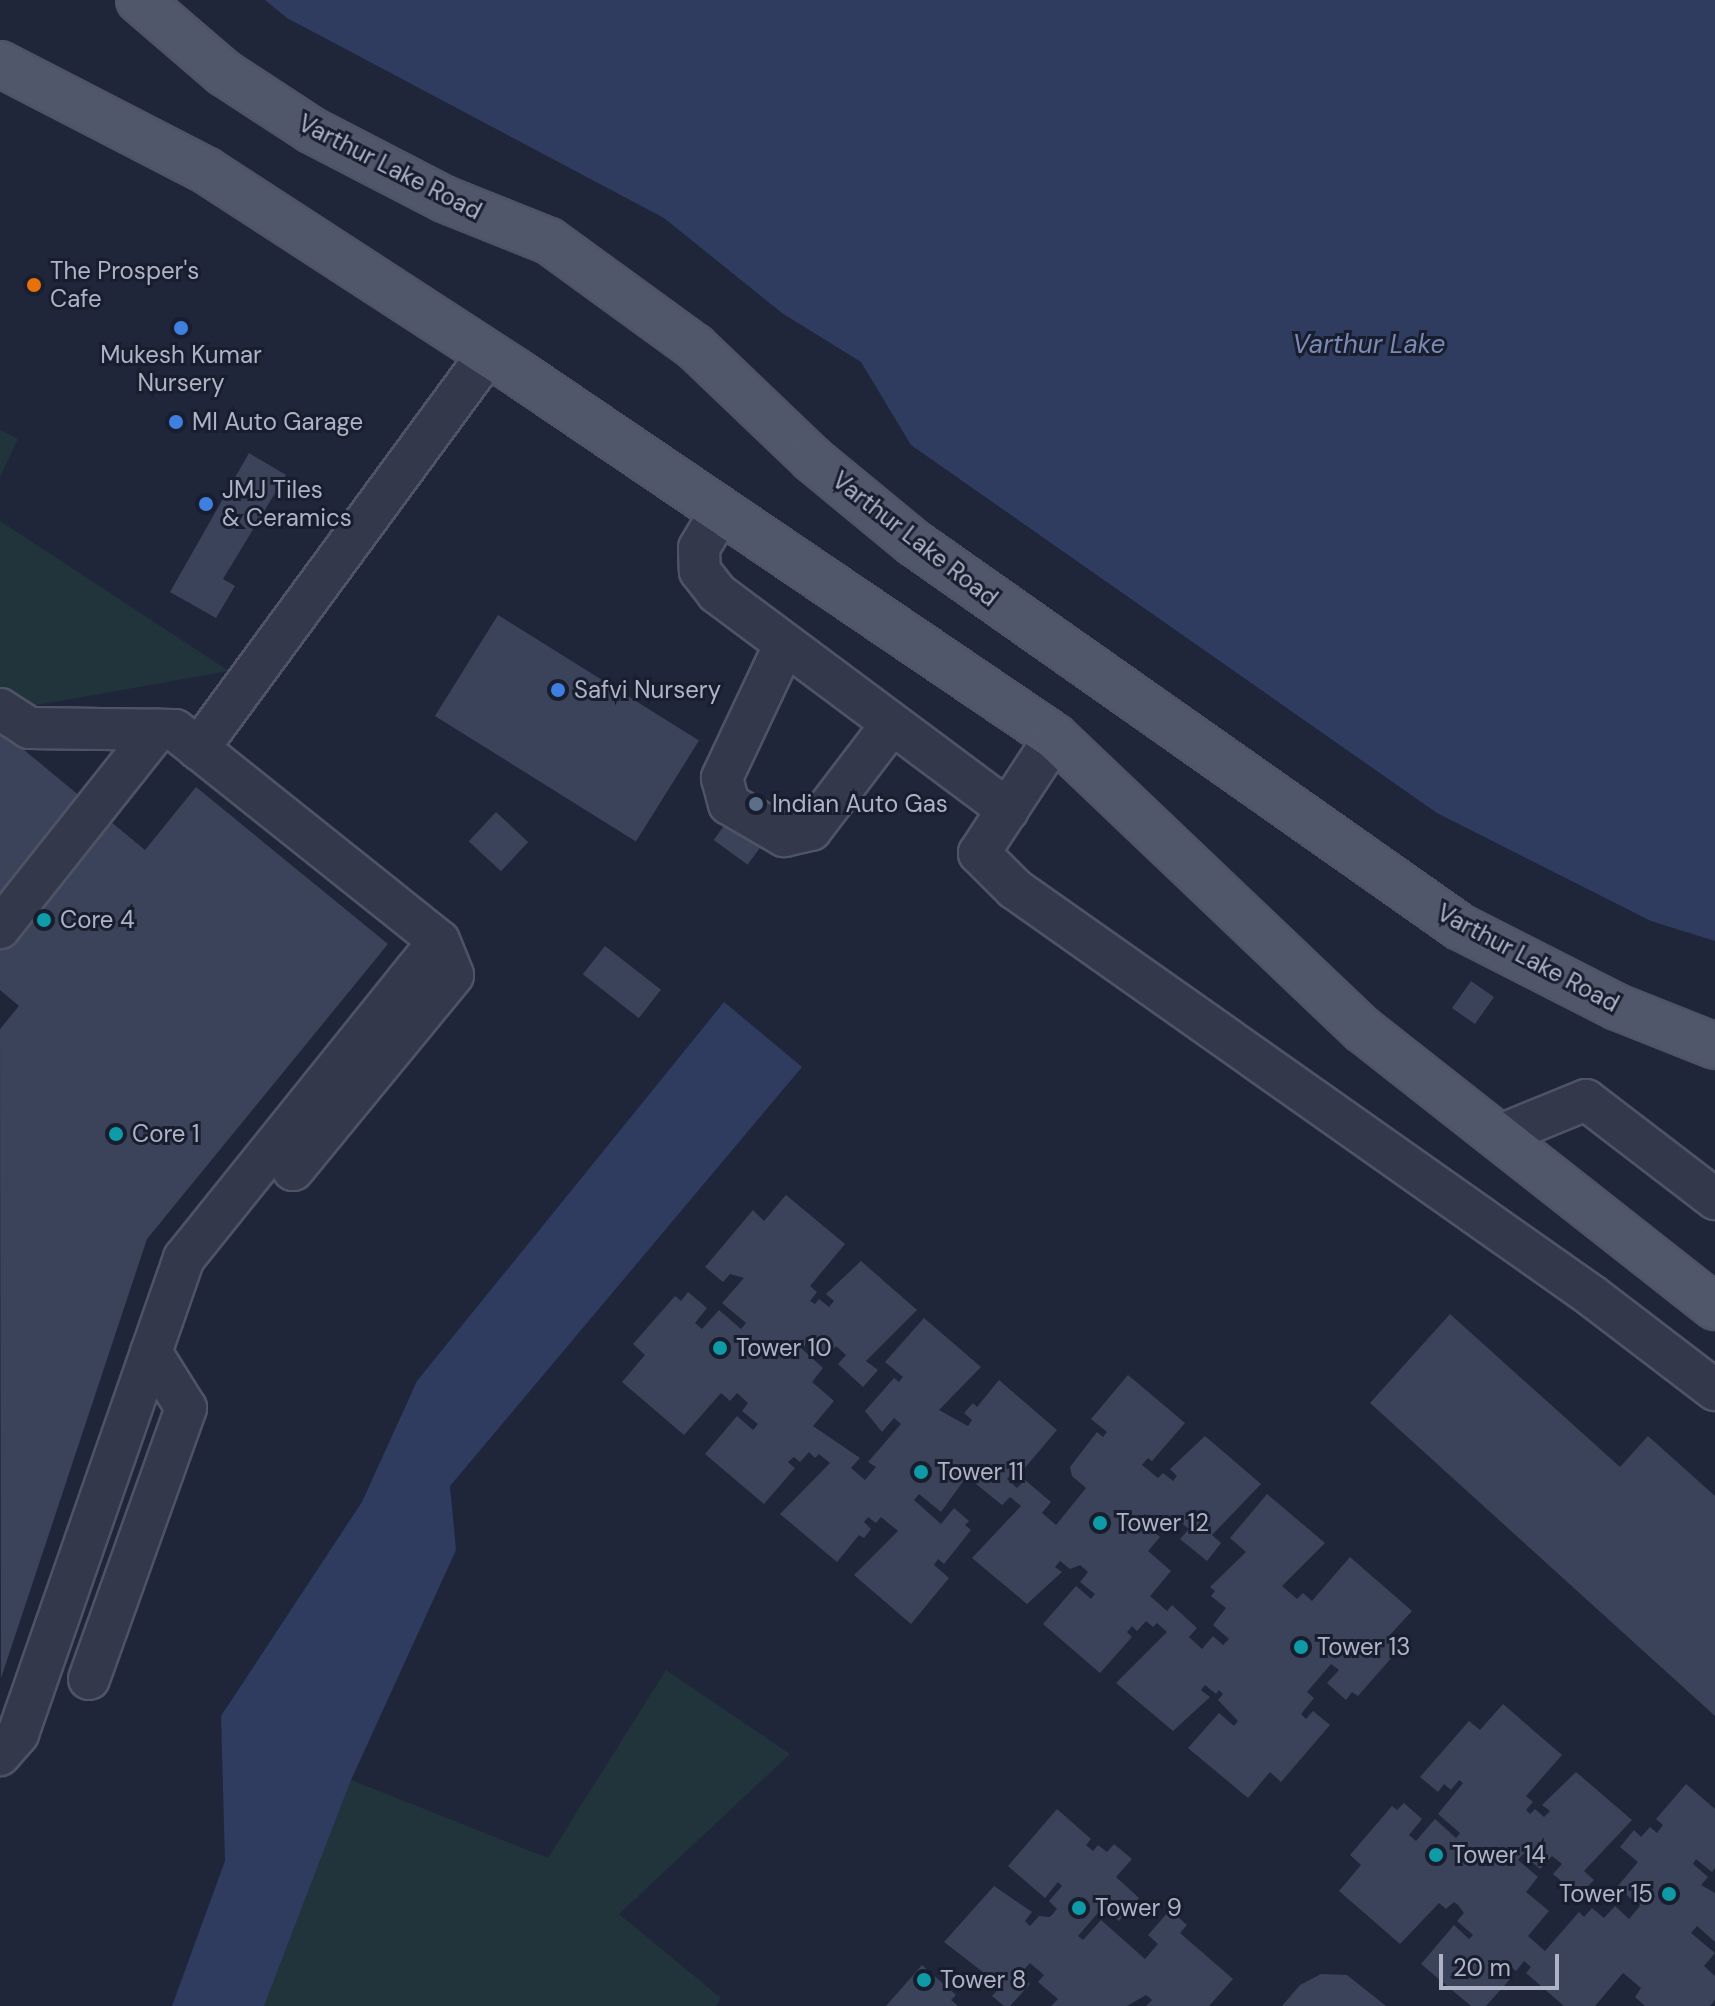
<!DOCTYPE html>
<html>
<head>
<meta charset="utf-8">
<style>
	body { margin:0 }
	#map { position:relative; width:1715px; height:2006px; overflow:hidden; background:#1f263a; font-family:"DM Sans",sans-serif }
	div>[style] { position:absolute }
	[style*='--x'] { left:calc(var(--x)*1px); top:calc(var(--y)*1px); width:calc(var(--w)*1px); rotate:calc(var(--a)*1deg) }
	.green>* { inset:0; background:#21333b }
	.water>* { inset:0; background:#303b60 }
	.building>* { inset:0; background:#3b435a; transform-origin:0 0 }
	.roads { filter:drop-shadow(2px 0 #4e5365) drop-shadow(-2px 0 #4e5365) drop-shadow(0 2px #4e5365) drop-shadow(0 -2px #4e5365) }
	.minor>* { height:40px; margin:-20px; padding:0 20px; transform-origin:20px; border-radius:20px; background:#33384a }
	.major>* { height:44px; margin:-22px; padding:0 22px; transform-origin:22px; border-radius:22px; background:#51576a }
	.dots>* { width:22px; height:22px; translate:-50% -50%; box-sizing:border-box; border:4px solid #191e2f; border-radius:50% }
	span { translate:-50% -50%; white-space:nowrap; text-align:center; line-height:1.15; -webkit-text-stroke:6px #191e2f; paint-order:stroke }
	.street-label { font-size:24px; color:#aeb3c7 }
	.poi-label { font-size:24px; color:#aeb3c7 }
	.left { translate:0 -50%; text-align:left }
	.right { translate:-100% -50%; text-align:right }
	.water-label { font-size:26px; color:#7b8ab5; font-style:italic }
	.scale { position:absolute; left:1439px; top:1954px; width:120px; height:36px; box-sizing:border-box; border:4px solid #aeb3c7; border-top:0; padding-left:10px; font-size:24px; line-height:28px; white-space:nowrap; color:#aeb3c7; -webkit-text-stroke:6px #191e2f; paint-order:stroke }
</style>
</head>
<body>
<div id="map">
	<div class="green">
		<i style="clip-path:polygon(0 430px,18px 439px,0 477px)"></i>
		<i style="clip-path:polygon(0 521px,229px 671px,26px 707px,0 687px)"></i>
		<i style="clip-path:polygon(666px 1670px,790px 1754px,619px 1914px,721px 1998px,716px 2006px,264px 2006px,351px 1780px,548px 1858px)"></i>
	</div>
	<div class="water">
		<i style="clip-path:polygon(265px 0,1715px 0,1715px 941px,1651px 921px,1437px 813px,911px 445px,861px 362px,782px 313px,664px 218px,287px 18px)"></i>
		<i style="clip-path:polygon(724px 1002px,802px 1067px,450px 1486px,456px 1550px,351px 1780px,264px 2006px,172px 2006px,225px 1861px,221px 1716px,362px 1502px,417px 1381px)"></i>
	</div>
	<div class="building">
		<i style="clip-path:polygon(249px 453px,286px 475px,223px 579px,235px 586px,216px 618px,170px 592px)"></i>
		<i style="left:498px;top:615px;width:237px;height:119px;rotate:32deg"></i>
		<i style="clip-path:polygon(0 730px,145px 850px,196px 787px,388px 944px,147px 1239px,1px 1678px,0 1029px,19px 1006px,0 990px)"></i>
		<i style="left:496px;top:812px;width:44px;height:40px;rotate:43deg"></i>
		<i style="left:726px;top:823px;width:42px;height:21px;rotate:36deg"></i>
		<i style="left:605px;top:946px;width:71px;height:36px;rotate:38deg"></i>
		<i style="left:1471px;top:981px;width:28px;height:33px;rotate:35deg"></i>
		<i style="clip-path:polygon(786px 1195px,845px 1244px,810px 1286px,817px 1292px,810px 1301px,815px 1304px,819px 1299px,829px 1307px,834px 1301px,826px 1294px,861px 1261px,917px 1310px,866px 1361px,878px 1370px,863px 1387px,838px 1364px,846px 1355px,836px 1346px,825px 1359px,807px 1343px,802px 1349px,823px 1368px,812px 1382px,834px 1401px,813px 1426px,860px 1458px,851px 1468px,865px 1480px,876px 1467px,868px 1462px,901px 1424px,894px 1418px,882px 1432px,865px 1411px,894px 1378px,899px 1382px,903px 1377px,885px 1362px,924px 1318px,981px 1367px,939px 1410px,968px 1426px,972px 1420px,964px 1413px,973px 1403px,977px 1407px,999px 1380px,1057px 1430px,1023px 1470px,1018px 1466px,1007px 1479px,1017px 1488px,1025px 1480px,1051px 1502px,1042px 1513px,1056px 1525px,1086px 1488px,1072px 1476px,1070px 1467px,1097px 1432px,1103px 1437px,1107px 1432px,1091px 1419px,1128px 1375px,1185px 1423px,1152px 1461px,1148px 1458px,1142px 1465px,1158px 1478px,1163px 1473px,1173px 1481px,1177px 1476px,1170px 1469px,1205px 1436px,1261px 1484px,1212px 1535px,1221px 1543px,1207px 1561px,1180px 1539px,1189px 1529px,1178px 1520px,1167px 1533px,1145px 1514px,1140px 1520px,1160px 1537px,1148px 1551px,1171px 1571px,1150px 1596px,1167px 1611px,1172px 1605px,1197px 1628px,1189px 1637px,1202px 1649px,1213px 1636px,1223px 1645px,1229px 1639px,1213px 1625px,1226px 1608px,1211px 1596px,1215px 1591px,1210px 1587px,1246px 1552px,1230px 1538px,1267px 1494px,1325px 1543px,1282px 1586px,1297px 1599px,1303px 1593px,1312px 1601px,1350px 1557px,1412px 1611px,1388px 1637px,1400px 1648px,1358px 1696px,1352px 1692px,1346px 1700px,1327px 1683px,1339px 1670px,1331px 1664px,1307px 1692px,1314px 1698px,1301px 1714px,1306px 1719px,1313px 1711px,1330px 1725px,1281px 1782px,1270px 1772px,1248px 1798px,1188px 1748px,1219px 1713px,1234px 1726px,1238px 1721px,1218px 1700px,1223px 1694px,1219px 1690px,1216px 1694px,1205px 1685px,1201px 1690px,1210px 1697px,1173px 1731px,1116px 1683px,1167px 1632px,1157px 1623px,1153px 1627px,1146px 1621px,1137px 1631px,1132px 1626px,1127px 1632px,1132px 1637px,1100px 1673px,1043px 1624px,1076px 1586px,1091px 1599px,1095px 1594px,1080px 1582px,1088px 1572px,1080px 1565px,1070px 1569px,1060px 1561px,1055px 1567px,1062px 1572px,1027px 1604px,972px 1558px,1021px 1506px,1010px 1497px,1002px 1505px,976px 1484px,985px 1473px,975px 1465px,941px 1512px,919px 1494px,914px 1500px,941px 1524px,954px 1508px,969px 1521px,965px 1525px,971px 1530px,944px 1564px,938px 1559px,934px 1565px,949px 1578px,911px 1624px,854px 1575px,898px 1531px,881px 1517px,876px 1523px,868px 1517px,864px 1522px,871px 1529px,864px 1538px,859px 1535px,837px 1562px,780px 1514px,830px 1463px,819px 1454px,815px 1458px,809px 1452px,800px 1462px,794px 1457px,788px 1462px,795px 1468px,764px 1504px,705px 1454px,737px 1416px,753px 1430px,758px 1424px,742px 1411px,748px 1403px,737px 1393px,730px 1401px,721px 1393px,684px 1435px,622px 1382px,645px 1355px,633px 1344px,675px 1296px,681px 1301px,688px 1292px,707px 1308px,695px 1323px,702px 1329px,719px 1310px,741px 1329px,746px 1323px,722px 1303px,744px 1278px,730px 1274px,723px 1282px,705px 1267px,753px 1210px,764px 1221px)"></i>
		<i style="clip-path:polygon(1450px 1314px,1620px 1467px,1648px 1436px,1715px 1496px,1715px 1716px,1370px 1403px)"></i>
		<i style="clip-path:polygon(1503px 1704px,1562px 1755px,1526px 1796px,1533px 1802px,1526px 1810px,1530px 1814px,1535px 1809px,1544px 1817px,1550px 1811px,1542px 1805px,1576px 1772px,1632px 1820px,1584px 1871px,1594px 1880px,1579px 1896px,1553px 1874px,1562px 1864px,1552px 1856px,1540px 1869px,1523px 1854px,1518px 1860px,1538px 1877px,1526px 1892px,1549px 1911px,1528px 1936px,1545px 1951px,1579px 1912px,1584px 1917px,1592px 1908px,1604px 1918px,1615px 1906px,1629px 1919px,1640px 1906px,1617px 1887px,1638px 1862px,1620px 1847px,1634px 1830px,1641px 1837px,1650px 1827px,1657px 1833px,1663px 1825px,1656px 1819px,1686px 1784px,1715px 1809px,1715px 1868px,1712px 1872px,1696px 1859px,1693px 1864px,1708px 1877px,1701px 1885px,1715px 1893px,1715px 1942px,1697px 1926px,1691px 1933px,1715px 1953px,1704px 1966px,1715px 1976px,1715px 2000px,1710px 2006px,1645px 2006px,1635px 1997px,1641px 1988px,1623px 1973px,1595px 2006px,1564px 2006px,1526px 1973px,1531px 1967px,1524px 1961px,1516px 1971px,1510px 1966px,1504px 1972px,1511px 1978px,1486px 2006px,1471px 2006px,1421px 1964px,1454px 1925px,1469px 1939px,1473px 1935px,1457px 1921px,1464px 1913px,1458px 1905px,1454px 1902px,1446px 1909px,1439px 1903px,1400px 1944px,1339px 1891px,1361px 1865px,1350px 1855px,1392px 1806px,1397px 1810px,1404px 1803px,1422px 1819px,1409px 1835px,1416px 1841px,1435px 1819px,1456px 1838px,1460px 1833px,1438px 1814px,1463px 1783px,1459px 1780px,1451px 1790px,1444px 1784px,1438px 1792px,1420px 1777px,1469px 1721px,1480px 1730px)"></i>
		<i style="clip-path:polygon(1057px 1809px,1091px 1839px,1086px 1845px,1093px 1851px,1098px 1845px,1107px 1852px,1114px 1844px,1132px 1859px,1116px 1877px,1139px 1898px,1119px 1921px,1103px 1907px,1078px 1936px,1083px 1940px,1101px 1920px,1145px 1959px,1158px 1944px,1148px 1935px,1170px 1910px,1187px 1925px,1180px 1933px,1233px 1979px,1209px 2006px,1146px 2006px,1152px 2000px,1146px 1995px,1127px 2006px,1051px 2006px,1058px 1999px,1038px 1982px,1044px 1975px,1030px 1963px,1020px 1974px,1030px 1984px,1010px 2006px,1004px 2006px,992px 1996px,1001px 1986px,944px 1942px,994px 1886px,1032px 1912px,1025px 1921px,1030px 1926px,1039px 1916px,1050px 1917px,1057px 1909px,1049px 1901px,1062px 1886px,1058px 1882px,1045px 1898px,1008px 1866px)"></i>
		<i style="clip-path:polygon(922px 1965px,956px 1995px,951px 2000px,958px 2006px,886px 2006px)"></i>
		<i style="clip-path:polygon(1321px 1974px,1347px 1975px,1386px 2006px,1282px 2006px,1300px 1985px)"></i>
	</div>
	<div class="roads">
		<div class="minor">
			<i style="--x:721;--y:511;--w:43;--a:120.7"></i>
			<i style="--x:699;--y:548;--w:23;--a:88"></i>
			<i style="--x:700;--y:571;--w:28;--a:52"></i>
			<i style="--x:717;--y:593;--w:363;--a:36.7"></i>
			<i style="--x:784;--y:646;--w:146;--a:115.2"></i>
			<i style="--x:722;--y:778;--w:27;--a:75"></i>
			<i style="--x:729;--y:804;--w:64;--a:30.2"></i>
			<i style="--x:784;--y:836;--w:28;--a:-13"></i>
			<i style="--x:811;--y:830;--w:132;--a:-52.7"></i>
			<i style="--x:0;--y:709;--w:35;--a:33"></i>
			<i style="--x:29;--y:728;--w:146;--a:0.8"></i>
			<i style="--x:175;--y:730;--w:338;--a:38.6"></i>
			<i style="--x:439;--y:941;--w:407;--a:128.8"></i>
			<i style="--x:184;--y:1258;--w:504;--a:109.23"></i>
			<i style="--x:18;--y:1734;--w:28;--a:131"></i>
			<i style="--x:1055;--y:737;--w:139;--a:123.2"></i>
			<i style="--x:979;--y:853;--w:51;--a:45"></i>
			<i style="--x:1015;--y:889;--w:706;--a:35.2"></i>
			<i style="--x:1592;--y:1296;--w:155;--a:37.4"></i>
			<i style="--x:198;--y:749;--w:490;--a:-53.7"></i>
			<i style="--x:0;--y:928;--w:253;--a:-51.6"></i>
			<i style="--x:1498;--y:1136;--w:95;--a:-22.2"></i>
			<i style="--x:1586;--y:1100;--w:163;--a:37.5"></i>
			<i style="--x:293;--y:1170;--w:252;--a:-50.6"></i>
			<i style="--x:453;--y:975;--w:37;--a:-112"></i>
			<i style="--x:89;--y:1679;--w:288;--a:-70.3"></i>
			<i style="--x:186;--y:1408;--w:66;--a:-122"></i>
		</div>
		<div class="major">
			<i style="--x:139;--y:0;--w:112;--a:40.7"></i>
			<i style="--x:224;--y:73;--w:104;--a:33.2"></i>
			<i style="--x:311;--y:130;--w:150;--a:27.4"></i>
			<i style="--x:444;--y:199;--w:113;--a:21.8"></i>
			<i style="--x:549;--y:241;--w:180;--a:36"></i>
			<i style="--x:695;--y:347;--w:162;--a:43.7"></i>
			<i style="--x:812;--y:459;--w:132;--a:39.5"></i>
			<i style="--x:914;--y:543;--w:668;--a:35.12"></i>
			<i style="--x:1460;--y:927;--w:176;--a:27"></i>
			<i style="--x:1617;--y:1007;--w:105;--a:21.7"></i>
			<i style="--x:0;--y:64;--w:233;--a:27.3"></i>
			<i style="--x:207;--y:171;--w:367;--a:33"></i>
			<i style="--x:515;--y:371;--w:652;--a:34.13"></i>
			<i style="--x:1055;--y:737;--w:425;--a:43.6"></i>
			<i style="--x:1363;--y:1030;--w:448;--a:38.2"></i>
		</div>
	</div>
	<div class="dots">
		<i style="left:34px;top:285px;background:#e8710a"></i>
		<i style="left:181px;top:328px;background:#3f7fe0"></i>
		<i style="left:176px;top:422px;background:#3f7fe0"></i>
		<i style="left:206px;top:504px;background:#3f7fe0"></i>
		<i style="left:558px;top:690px;background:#3f7fe0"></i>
		<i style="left:756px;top:804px;background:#5c6f8a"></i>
		<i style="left:44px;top:920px;background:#0f9aa8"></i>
		<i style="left:116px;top:1134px;background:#0f9aa8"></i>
		<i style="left:720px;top:1348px;background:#0f9aa8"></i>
		<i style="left:921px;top:1472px;background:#0f9aa8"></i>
		<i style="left:1100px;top:1523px;background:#0f9aa8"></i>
		<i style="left:1301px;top:1647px;background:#0f9aa8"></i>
		<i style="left:1436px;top:1855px;background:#0f9aa8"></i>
		<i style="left:1669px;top:1894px;background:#0f9aa8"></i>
		<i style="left:1079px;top:1908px;background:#0f9aa8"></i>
		<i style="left:924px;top:1980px;background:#0f9aa8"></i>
	</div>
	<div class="street-label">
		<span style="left:390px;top:167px;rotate:27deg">Varthur Lake Road</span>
		<span style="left:915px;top:539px;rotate:38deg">Varthur Lake Road</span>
		<span style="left:1528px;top:958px;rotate:28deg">Varthur Lake Road</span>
	</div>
	<div class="poi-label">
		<span class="left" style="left:50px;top:285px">The Prosper's<br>Cafe</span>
		<span style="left:181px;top:369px">Mukesh Kumar<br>Nursery</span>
		<span class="left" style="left:192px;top:422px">MI Auto Garage</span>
		<span class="left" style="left:222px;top:504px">JMJ Tiles<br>&amp; Ceramics</span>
		<span class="left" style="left:574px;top:690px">Safvi Nursery</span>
		<span class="left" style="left:772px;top:804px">Indian Auto Gas</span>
		<span class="left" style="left:60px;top:920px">Core 4</span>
		<span class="left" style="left:132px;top:1134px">Core 1</span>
		<span class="left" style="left:736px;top:1348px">Tower 10</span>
		<span class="left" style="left:937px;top:1472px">Tower 11</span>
		<span class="left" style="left:1116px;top:1523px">Tower 12</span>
		<span class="left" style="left:1317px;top:1647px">Tower 13</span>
		<span class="left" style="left:1452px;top:1855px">Tower 14</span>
		<span class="right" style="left:1653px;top:1894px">Tower 15</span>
		<span class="left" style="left:1095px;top:1908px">Tower 9</span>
		<span class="left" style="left:940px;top:1980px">Tower 8</span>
	</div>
	<div class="water-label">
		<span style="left:1369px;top:345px">Varthur Lake</span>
	</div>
	<div class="scale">20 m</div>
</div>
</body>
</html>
